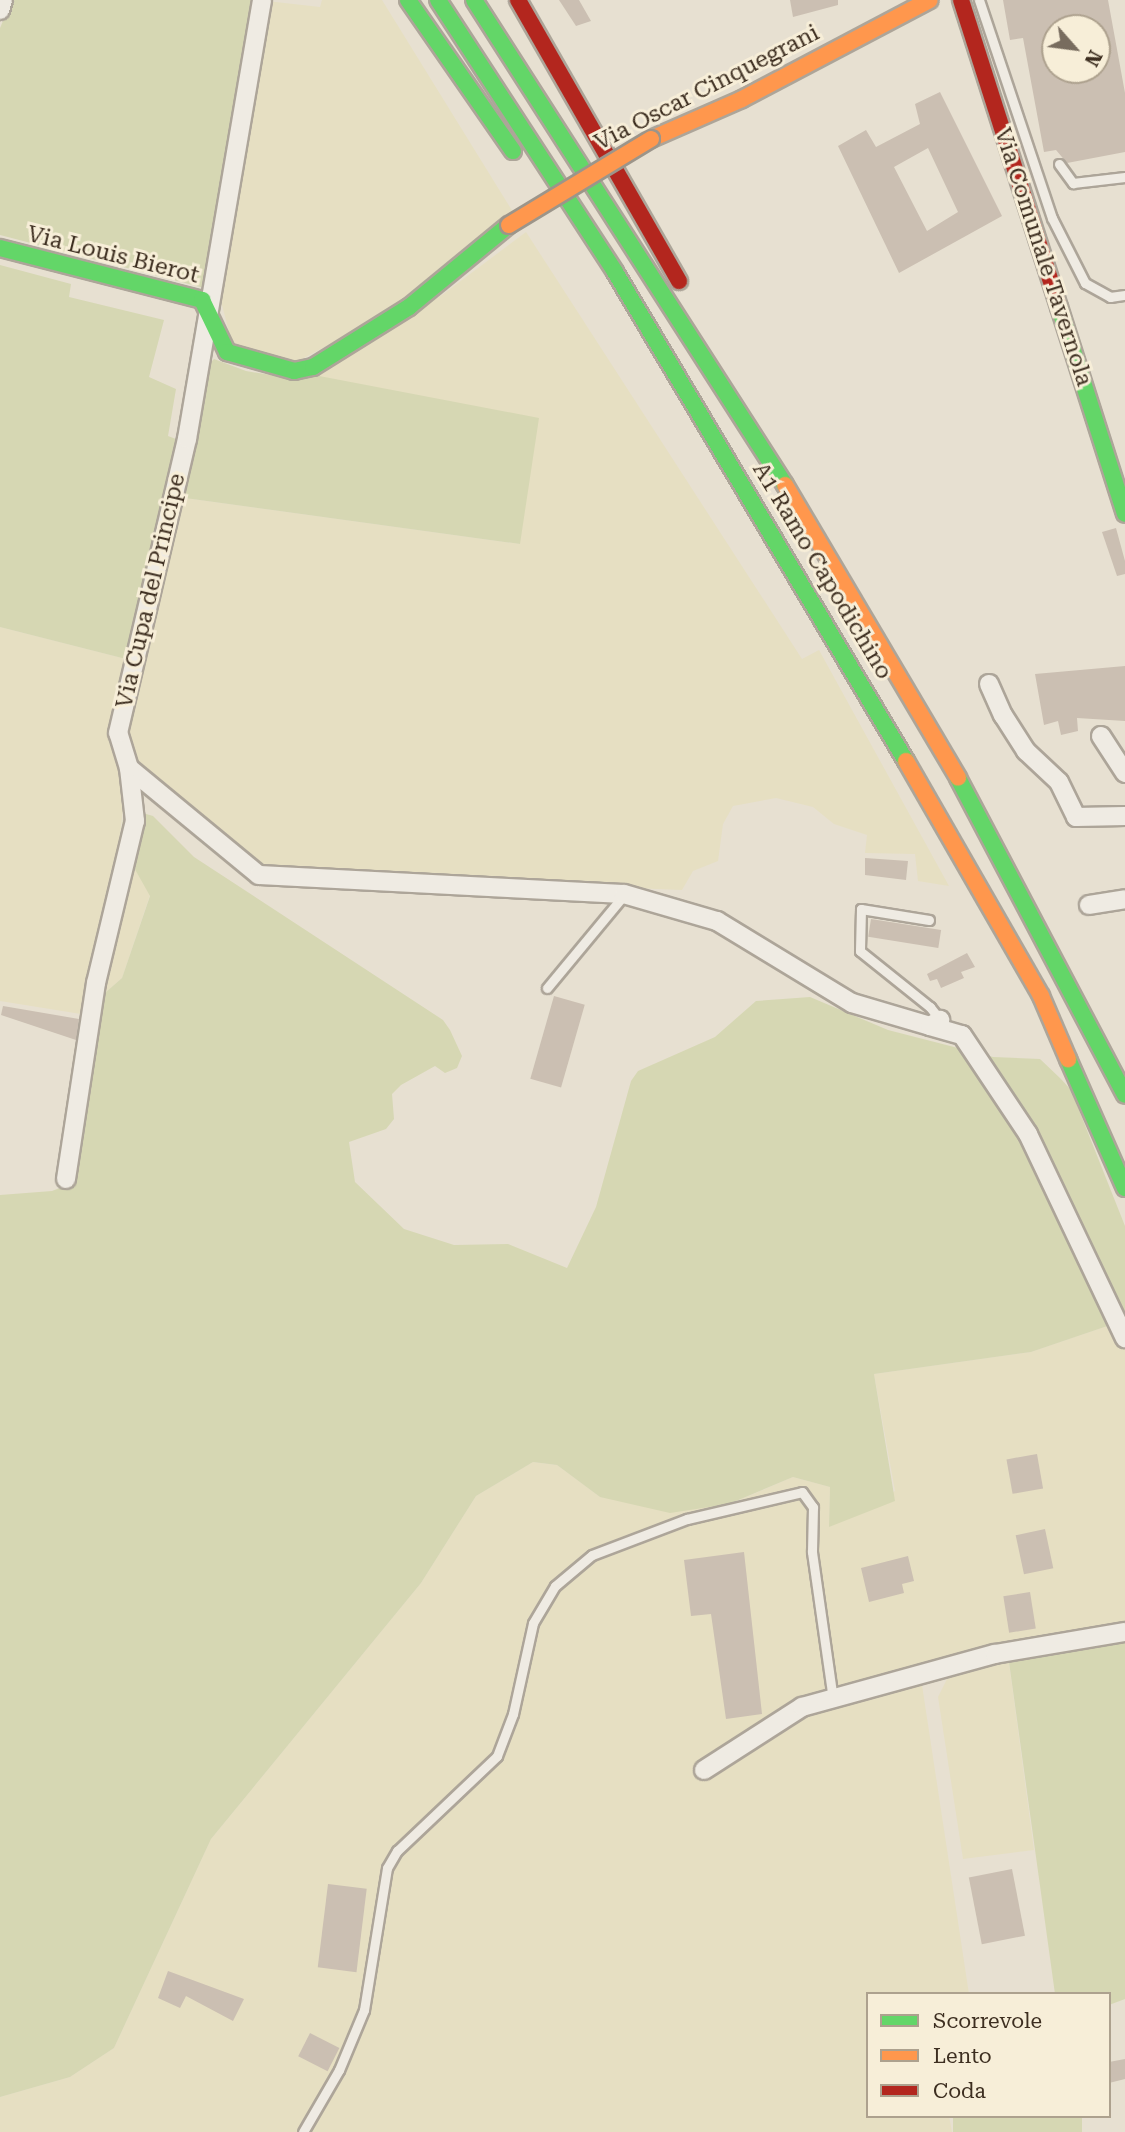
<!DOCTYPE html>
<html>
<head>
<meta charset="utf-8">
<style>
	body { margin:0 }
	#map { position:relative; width:1125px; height:2132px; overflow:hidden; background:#e7e0d1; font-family:"Roboto Serif",serif }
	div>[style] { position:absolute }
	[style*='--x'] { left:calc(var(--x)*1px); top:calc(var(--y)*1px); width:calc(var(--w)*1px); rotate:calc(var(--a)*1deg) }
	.farmland>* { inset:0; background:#e6dfc2 }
	.green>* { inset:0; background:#d6d7b3; transform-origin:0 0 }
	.building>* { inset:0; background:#cbbfb2; transform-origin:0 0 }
	.roads { filter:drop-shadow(2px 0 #ada599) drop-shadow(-2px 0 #ada599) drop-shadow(0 2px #ada599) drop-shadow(0 -2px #ada599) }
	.lane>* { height:9px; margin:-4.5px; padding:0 4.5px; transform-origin:4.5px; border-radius:4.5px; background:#efebe3 }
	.street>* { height:18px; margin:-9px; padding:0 9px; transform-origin:9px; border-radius:9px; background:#efebe3 }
	.fast>* { height:16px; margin:-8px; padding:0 8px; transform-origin:8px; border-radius:8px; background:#63d668 }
	.slow>* { height:16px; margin:-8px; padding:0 8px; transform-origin:8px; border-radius:8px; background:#ff974d }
	.jam>* { height:16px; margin:-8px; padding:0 8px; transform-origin:8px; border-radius:8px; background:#b3261e }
	.bridges { filter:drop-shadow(2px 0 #9c958a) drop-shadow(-2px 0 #9c958a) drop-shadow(0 2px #9c958a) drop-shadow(0 -2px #9c958a) }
	.slow-bridge>* { height:16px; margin:-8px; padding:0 8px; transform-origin:8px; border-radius:8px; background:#ff974d }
	span { translate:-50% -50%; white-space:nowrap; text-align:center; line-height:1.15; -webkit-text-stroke:6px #f7eed8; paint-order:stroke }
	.street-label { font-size:23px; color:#3d2e20 }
	.legend { position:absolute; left:866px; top:1992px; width:245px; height:126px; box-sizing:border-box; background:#f7eed8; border:2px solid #ada18e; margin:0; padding:9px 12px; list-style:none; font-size:21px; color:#3d2e20 }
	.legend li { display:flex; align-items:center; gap:14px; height:35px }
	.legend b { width:35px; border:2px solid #ada18e }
	.north { position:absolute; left:1041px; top:14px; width:70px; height:70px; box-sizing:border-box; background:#f7eed8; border:2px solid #ada18e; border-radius:50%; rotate:118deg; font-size:19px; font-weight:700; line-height:28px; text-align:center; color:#3d2e20 }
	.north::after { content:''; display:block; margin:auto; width:24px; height:32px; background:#786c5e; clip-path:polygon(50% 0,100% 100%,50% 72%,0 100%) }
</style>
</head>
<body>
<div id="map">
	<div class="farmland">
		<i style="clip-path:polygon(258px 0,320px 7px,322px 0,382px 0,513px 212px,408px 303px,298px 361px,242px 350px,231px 339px,219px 294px)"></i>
		<i style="clip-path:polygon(526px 232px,802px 659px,819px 650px,949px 886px,918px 881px,915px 854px,865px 853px,867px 835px,834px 824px,813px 807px,776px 798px,733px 806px,723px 824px,718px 861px,693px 871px,682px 890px,285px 874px,252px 864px,133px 759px,125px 718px,185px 498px,520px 544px,314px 375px,442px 295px)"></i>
		<i style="clip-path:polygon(0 627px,126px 659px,113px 734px,126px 787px,119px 841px,150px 895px,122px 978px,81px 1014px,0 1001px)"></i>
		<i style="clip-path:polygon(1125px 1320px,1125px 1643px,1009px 1663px,1034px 1850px,963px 1859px,938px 1697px,947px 1679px,922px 1685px,969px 1994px,868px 1994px,868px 2116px,949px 2116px,952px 2132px,0 2132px,0 2097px,70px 2077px,114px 2048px,211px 1839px,421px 1583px,476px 1496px,533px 1462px,557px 1465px,600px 1497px,730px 1504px,793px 1477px,830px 1487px,829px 1527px,895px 1491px,874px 1374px,1031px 1352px)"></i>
	</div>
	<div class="green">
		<i style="clip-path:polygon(12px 0,258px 0,208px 289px,0 235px,0 28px)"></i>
		<i style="clip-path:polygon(0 265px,71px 284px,69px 297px,164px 320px,149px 377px,176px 389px,168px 436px,181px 441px,126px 659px,0 627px)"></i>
		<i style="clip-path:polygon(214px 359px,246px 371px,295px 379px,314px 375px,539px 418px,520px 544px,185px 498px,208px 365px)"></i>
		<i style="clip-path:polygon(125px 808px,153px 816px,194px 857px,443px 1020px,450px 1030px,462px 1056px,457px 1068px,445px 1073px,435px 1066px,401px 1085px,392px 1094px,394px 1119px,386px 1129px,349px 1142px,355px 1182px,404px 1229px,454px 1245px,508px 1244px,567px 1268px,596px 1207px,631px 1081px,638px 1071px,715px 1037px,756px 1001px,810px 997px,888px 1030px,993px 1057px,1040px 1059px,1061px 1079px,1071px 1090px,1125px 1226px,1125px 1320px,1031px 1352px,874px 1374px,895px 1501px,829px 1527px,830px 1487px,793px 1477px,729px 1504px,670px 1513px,600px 1497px,557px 1465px,533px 1462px,476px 1496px,421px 1583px,211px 1839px,114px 2048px,70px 2077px,0 2097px,0 1195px,52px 1191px,75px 1182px,98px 1018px,81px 1014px,122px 978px,150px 896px,119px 841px)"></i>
		<i style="clip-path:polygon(1125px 1643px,1125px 1999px,1109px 2005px,1109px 1994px,1055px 1994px,1009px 1662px)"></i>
		<i style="left:953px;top:2116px;width:129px;height:16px"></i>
	</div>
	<div class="building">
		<i style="clip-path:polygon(559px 0,579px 0,591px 21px,576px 26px)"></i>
		<i style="clip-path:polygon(790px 0,838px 0,838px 5px,793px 17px)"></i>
		<i style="clip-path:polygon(evenodd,1003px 0,1108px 0,1125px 93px,1125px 152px,1067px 163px,1056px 150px,1044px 152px,1023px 38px,1010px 40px,1003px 0,1055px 28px,1097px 28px,1097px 70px,1055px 70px,1055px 28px)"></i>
		<i style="clip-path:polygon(evenodd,940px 92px,1002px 216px,899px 273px,838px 146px,866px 130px,876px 147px,920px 124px,915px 104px,940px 92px,928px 148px,958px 212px,927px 231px,894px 167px,928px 148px)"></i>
		<i style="clip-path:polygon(1116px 528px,1125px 561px,1125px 574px,1117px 576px,1102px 532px)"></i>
		<i style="clip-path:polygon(1125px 666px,1125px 721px,1077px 718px,1078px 731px,1061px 735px,1058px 721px,1044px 725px,1035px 674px)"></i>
		<i style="clip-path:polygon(865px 858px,908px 861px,906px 880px,865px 875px)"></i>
		<i style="left:871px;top:919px;width:71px;height:18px;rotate:9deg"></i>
		<i style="clip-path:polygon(967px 953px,975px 967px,961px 972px,964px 978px,941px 988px,937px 979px,930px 981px,927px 974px)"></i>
		<i style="left:554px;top:996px;width:32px;height:86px;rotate:16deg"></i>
		<i style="clip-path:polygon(3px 1006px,79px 1019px,76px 1040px,1px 1015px)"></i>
		<i style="left:1037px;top:1454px;width:35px;height:31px;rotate:80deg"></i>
		<i style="left:1045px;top:1529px;width:40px;height:30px;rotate:78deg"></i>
		<i style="clip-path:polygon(744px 1552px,762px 1714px,726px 1719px,711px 1614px,691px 1616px,684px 1560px)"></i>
		<i style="clip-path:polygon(908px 1556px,914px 1581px,902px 1584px,904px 1593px,869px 1602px,861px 1568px)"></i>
		<i style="left:1030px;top:1592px;width:37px;height:27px;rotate:81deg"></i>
		<i style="left:1012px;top:1869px;width:68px;height:44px;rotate:79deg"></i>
		<i style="left:328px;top:1884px;width:39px;height:84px;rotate:7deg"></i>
		<i style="clip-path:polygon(168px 1971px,244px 1999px,233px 2021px,186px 1996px,180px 2008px,158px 1998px)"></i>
		<i style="left:310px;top:2033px;width:33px;height:26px;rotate:27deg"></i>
		<i style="clip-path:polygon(1125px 2059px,1125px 2079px,1109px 2083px,1109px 2062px)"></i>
	</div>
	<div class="roads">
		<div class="lane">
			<i style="--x:979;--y:0;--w:230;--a:71.5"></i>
			<i style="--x:1052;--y:218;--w:73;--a:63.1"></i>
			<i style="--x:1085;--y:283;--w:29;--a:29"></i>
			<i style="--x:1110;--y:297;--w:15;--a:-8"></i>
			<i style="--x:1059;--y:164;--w:24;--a:54"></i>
			<i style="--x:1073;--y:183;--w:52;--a:-6.6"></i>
			<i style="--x:929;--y:920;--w:69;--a:-170.8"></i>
			<i style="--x:861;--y:909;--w:42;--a:91.4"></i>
			<i style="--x:860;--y:951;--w:90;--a:38.7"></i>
			<i style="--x:930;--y:1007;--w:16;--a:52"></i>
			<i style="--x:547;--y:988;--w:121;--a:-50.4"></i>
			<i style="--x:303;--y:2132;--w:72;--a:-59.9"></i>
			<i style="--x:339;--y:2070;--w:65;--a:-67.4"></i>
			<i style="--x:364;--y:2010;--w:144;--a:-80.8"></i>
			<i style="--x:387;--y:1868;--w:20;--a:-60"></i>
			<i style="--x:397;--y:1851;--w:138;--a:-43.5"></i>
			<i style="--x:497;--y:1756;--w:45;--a:-69.1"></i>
			<i style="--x:513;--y:1714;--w:93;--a:-77.6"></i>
			<i style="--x:533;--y:1623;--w:43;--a:-59.3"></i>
			<i style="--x:555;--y:1586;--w:48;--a:-40"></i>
			<i style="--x:592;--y:1555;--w:102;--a:-20.8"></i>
			<i style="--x:687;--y:1519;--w:118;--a:-13.2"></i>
			<i style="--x:802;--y:1492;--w:19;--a:54"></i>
			<i style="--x:813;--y:1507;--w:45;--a:91.3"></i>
			<i style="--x:812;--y:1552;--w:148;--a:81.9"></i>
		</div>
		<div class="street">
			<i style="--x:0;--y:10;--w:10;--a:-73"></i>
			<i style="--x:989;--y:684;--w:34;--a:66"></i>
			<i style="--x:1003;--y:715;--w:43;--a:57.4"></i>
			<i style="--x:1026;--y:751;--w:45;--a:43.2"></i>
			<i style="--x:1059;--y:782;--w:39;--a:64"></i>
			<i style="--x:1076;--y:817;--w:49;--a:-1.2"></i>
			<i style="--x:1101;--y:736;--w:44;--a:57"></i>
			<i style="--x:129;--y:768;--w:168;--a:39.5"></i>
			<i style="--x:259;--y:875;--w:365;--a:3"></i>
			<i style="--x:624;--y:894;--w:97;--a:16.2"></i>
			<i style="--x:717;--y:921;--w:158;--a:31.3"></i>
			<i style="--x:852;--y:1003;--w:81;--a:16.4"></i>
			<i style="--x:930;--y:1026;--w:12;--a:-31"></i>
			<i style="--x:1089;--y:905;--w:36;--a:-9"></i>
			<i style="--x:930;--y:1026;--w:33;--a:16"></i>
			<i style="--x:962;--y:1035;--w:119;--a:56.3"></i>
			<i style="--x:1028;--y:1134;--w:226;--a:64.6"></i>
			<i style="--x:66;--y:1179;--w:198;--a:-81.3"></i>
			<i style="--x:96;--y:983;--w:167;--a:-76.5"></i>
			<i style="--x:135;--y:821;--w:53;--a:-96.5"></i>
			<i style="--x:129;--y:768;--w:37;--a:-107"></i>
			<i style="--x:118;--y:733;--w:302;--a:-76.8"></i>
			<i style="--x:187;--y:439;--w:445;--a:-80.3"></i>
			<i style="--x:704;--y:1770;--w:117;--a:-32.7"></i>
			<i style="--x:802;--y:1707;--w:200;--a:-15.4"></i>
			<i style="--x:995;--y:1654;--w:132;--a:-9.6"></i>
		</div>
		<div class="fast">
			<i style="--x:408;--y:0;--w:184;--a:55.2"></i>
			<i style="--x:438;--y:0;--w:325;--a:56.9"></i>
			<i style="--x:615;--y:272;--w:569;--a:59.24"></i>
			<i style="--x:474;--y:0;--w:576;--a:57.33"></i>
			<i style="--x:0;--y:248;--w:209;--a:14.4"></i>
			<i style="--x:202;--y:300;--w:58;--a:64.3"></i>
			<i style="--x:227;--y:352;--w:70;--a:15.8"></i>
			<i style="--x:294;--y:371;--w:19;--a:-12"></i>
			<i style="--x:313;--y:367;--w:113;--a:-32"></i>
			<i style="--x:409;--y:307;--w:129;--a:-39.4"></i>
			<i style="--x:1059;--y:307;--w:217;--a:72.3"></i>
			<i style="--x:958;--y:778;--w:358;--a:62.2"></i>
			<i style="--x:1068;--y:1059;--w:141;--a:66.2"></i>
		</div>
		<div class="slow">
			<i style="--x:651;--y:139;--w:99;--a:-23.7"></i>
			<i style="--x:742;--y:99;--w:212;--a:-27.8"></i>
			<i style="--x:785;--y:485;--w:340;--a:59.4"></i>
			<i style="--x:906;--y:761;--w:271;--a:60.1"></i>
			<i style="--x:1041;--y:996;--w:69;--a:66.8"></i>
		</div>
		<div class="jam">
			<i style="--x:518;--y:0;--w:324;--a:60.2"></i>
			<i style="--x:961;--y:0;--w:322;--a:72.3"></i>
		</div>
	</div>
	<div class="bridges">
		<div class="slow-bridge">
			<i style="--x:509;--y:225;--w:166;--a:-31.2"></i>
		</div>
	</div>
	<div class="street-label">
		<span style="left:707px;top:88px;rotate:-27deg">Via Oscar Cinquegrani</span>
		<span style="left:113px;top:255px;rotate:14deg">Via Louis Bierot</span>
		<span style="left:1043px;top:257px;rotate:72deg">Via Comunale Tavernola</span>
		<span style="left:822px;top:571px;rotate:59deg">A1 Ramo Capodichino</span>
		<span style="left:151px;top:591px;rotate:-77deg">Via Cupa del Principe</span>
	</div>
	<ul class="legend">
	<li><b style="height:9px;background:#63d668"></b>Scorrevole</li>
	<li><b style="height:9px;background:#ff974d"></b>Lento</li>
	<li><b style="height:9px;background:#b3261e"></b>Coda</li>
	</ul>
	<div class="north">N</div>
</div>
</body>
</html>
